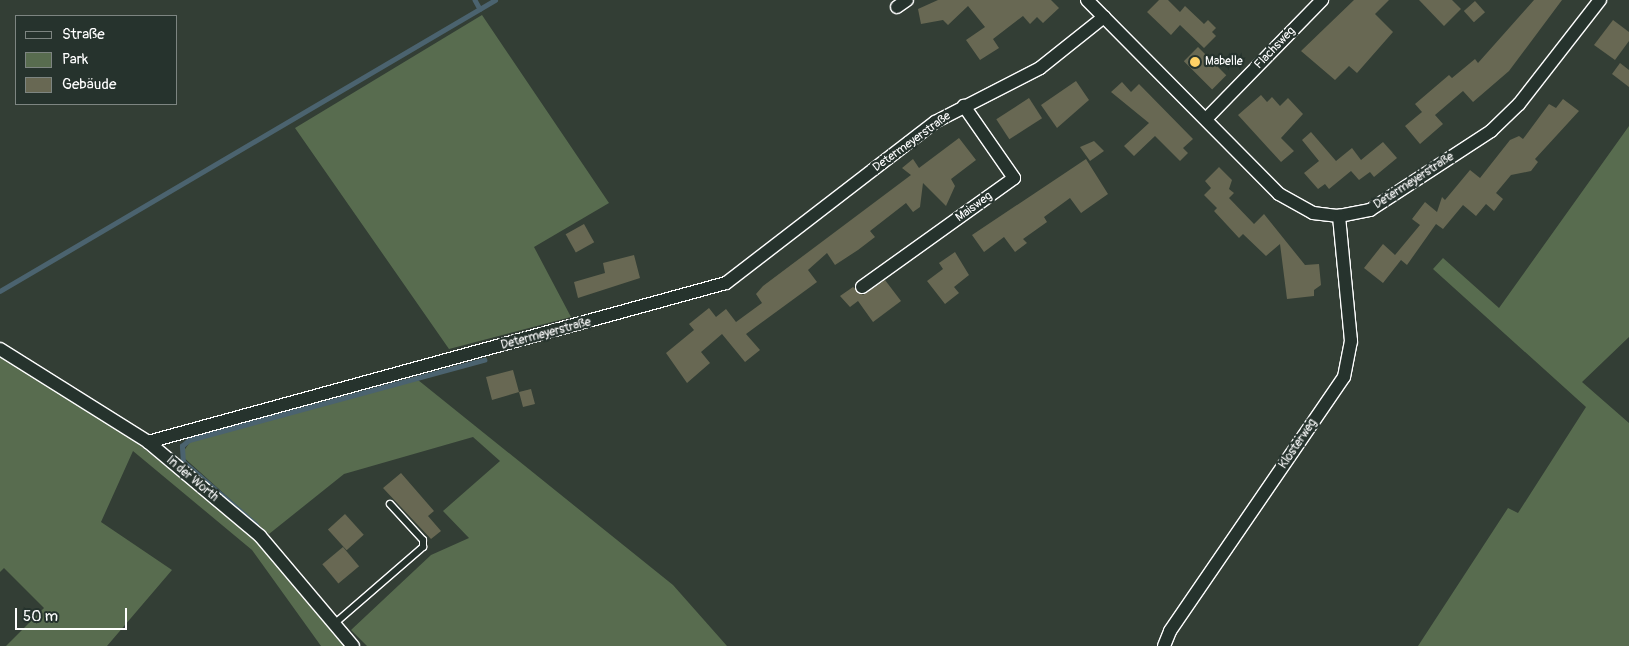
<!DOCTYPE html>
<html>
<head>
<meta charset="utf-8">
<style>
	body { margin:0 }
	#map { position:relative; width:1629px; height:646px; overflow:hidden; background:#333e35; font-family:Pangolin,sans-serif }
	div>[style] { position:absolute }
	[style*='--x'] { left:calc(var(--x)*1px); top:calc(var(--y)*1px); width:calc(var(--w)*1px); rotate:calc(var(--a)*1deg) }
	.green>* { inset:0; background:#586c4f }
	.stream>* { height:4.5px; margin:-2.25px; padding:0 2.25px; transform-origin:2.25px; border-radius:2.25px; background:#4b636f }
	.building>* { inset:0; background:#686853; transform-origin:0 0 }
	.roads { filter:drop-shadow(1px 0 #fff) drop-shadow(-1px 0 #fff) drop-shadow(0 1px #fff) drop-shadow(0 -1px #fff) }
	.service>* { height:6px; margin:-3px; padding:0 3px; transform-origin:3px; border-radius:3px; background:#26332d }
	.minor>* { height:12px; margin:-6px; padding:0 6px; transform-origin:6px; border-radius:6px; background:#26332d }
	.dots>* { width:14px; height:14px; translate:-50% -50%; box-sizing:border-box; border:2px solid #26332d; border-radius:50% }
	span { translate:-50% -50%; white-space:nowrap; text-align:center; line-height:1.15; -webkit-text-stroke:4.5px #26332d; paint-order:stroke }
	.street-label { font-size:12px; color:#fff }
	.poi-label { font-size:12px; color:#fff }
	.left { translate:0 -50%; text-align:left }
	.legend { position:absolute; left:15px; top:15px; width:162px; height:90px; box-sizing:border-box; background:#26332d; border:1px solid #7d8581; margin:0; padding:6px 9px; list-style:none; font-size:15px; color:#fff }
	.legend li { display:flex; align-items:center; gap:10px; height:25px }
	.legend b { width:25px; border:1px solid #7d8581 }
	.scale { position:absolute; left:15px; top:608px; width:112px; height:22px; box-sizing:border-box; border:2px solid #fff; border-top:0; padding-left:6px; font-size:15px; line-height:18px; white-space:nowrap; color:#fff; -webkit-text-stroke:4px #26332d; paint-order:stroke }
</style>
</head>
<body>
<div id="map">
	<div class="green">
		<i style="clip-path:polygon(482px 15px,609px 203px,534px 247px,571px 317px,449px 349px,295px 128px)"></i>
		<i style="clip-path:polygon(1629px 126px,1629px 337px,1582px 382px,1629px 423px,1629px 646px,1418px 646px,1508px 508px,1518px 513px,1586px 407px,1433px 269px,1443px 258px,1499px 308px)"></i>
		<i style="clip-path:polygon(0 356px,137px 443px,258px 540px,347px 646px,321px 646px,252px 550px,133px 451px,101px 522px,172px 570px,107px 646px,6px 646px,44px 608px,4px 568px,0 572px)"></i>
		<i style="clip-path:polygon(418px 380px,673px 585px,727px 646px,367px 646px,351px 630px,431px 555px,469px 538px,443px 511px,500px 461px,473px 437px,344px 474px,269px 534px,181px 455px,190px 442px)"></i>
	</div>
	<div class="stream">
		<i style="--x:475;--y:0;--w:10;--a:61"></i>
		<i style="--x:0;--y:291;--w:574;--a:-30.45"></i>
		<i style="--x:256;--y:525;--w:96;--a:-139.2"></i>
		<i style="--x:183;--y:462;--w:16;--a:-94"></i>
		<i style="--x:182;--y:446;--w:9;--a:-41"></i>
		<i style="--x:189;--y:440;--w:306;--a:-15.2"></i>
	</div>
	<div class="building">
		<i style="clip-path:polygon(938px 0,1051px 0,1059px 8px,1043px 23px,1037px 17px,1030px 24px,1023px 16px,993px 39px,999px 48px,980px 60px,966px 40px,985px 27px,968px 6px,948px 25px,943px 20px,921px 24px,918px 9px)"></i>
		<i style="clip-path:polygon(1159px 0,1168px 0,1180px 12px,1185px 6px,1204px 24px,1208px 20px,1216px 28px,1212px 32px,1216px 36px,1204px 48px,1180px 25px,1171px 35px,1147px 12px)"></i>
		<i style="clip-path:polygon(1354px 0,1389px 0,1375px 14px,1393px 32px,1357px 73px,1349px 66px,1335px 80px,1301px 51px)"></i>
		<i style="clip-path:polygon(1419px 0,1452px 0,1461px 9px,1444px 26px)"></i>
		<i style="clip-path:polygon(1534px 0,1562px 0,1509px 71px,1473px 102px,1463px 91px,1435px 115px,1443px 124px,1420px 144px,1405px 126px,1422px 112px,1415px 104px,1449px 75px,1452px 78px,1475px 59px,1478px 63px)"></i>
		<i style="left:1475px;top:1px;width:15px;height:15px;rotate:48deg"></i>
		<i style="clip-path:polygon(1613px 20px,1629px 32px,1629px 41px,1615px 60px,1594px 45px)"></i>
		<i style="left:1198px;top:47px;width:40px;height:20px;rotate:45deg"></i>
		<i style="clip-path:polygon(1620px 63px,1629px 70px,1629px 87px,1612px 74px)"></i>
		<i style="clip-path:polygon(1076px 81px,1089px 100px,1057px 128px,1041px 105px)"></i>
		<i style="clip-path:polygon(1122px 82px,1131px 92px,1139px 84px,1193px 139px,1183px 148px,1188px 153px,1180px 161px,1155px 136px,1134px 156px,1124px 146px,1149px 123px,1111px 92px)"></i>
		<i style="clip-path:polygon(1261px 95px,1267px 102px,1272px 97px,1280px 106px,1288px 98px,1303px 114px,1281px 138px,1294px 151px,1281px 162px,1238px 115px)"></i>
		<i style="left:1029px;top:98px;width:24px;height:39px;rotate:57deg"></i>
		<i style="clip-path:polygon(1563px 99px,1579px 111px,1535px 159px,1538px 162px,1531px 171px,1511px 175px,1496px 193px,1503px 199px,1494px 211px,1486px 204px,1476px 216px,1463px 205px,1443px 229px,1436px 224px,1407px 265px,1401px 260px,1383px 283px,1364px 268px,1383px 244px,1395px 255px,1420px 225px,1412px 219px,1425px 202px,1437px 212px,1442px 197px,1445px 200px,1470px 170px,1480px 178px,1510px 140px,1519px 136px,1523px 139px,1549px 104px,1556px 108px)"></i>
		<i style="clip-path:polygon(1311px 132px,1336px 161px,1352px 148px,1361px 160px,1383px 142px,1397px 158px,1374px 177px,1370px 172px,1359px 180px,1351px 171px,1329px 189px,1325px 184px,1318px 189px,1304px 173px,1319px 161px,1302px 140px)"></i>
		<i style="clip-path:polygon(959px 138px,976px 160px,951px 179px,955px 186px,946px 206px,923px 183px,920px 207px,913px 212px,906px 203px,870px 231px,875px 237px,858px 250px,835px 265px,827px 253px,808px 270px,817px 282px,746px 334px,760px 350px,745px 362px,722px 334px,701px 352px,710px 363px,687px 383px,666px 353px,694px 330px,689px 324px,709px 308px,716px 317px,726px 309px,736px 322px,762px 303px,756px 294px,763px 286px,911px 175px,902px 168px,913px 159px,919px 168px)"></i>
		<i style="clip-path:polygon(1094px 141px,1104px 151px,1090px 161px,1080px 147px)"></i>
		<i style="clip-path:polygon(1086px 159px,1108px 194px,1081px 213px,1070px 198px,1044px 217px,1047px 222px,1023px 239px,1027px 243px,1015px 252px,1004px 237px,984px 252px,972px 235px)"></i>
		<i style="clip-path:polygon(1219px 167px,1232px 180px,1229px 189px,1234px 193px,1229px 198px,1254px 224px,1264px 214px,1305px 265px,1319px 264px,1321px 285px,1314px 290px,1314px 296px,1287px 299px,1280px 244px,1266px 256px,1243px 234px,1239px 238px,1214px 211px,1217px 208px,1204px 195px,1211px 188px,1205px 181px)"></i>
		<i style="left:584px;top:224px;width:21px;height:21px;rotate:61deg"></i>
		<i style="clip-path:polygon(955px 252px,969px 275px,954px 287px,959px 293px,945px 304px,927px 281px,943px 269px,939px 263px)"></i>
		<i style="clip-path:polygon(634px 255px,640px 278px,578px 298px,574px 282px,605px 273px,603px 263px)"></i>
		<i style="clip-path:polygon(885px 280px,901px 301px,873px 322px,858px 301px,850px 307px,840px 296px,853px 287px,863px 295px)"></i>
		<i style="clip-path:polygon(513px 370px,519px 392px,531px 389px,535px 404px,523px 407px,519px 392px,492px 400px,486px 377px)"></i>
		<i style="clip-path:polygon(401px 473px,434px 511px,428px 516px,441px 531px,431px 539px,383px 488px)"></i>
		<i style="left:345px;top:514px;width:28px;height:23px;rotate:48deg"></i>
		<i style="left:343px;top:547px;width:25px;height:27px;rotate:50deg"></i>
	</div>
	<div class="roads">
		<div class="service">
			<i style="--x:334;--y:624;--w:118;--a:-40.9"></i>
			<i style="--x:423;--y:547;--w:7;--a:-90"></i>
			<i style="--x:423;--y:540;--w:49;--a:-132.5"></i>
		</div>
		<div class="minor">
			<i style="--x:1087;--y:0;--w:273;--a:45.3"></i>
			<i style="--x:1279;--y:194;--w:39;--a:29"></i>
			<i style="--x:1313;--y:213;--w:26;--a:7"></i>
			<i style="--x:1339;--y:216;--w:32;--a:-11"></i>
			<i style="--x:1370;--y:210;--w:145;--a:-33.1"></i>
			<i style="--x:1491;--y:131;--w:39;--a:-44"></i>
			<i style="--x:1519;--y:104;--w:132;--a:-52.1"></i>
			<i style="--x:897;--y:7;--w:12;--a:-35"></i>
			<i style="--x:1207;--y:118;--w:165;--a:-45.7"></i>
			<i style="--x:862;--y:287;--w:187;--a:-35.6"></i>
			<i style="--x:1014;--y:178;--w:88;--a:-124.8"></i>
			<i style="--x:0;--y:349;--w:175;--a:32.1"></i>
			<i style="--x:148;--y:442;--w:146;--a:40"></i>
			<i style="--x:260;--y:536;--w:144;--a:49.8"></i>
			<i style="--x:148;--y:442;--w:599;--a:-15.38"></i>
			<i style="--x:726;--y:283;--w:264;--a:-37.6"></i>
			<i style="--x:935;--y:122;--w:118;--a:-27.2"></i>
			<i style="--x:1040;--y:68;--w:82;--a:-38.6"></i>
			<i style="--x:1164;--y:646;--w:16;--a:-68"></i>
			<i style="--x:1170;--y:631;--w:308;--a:-55.6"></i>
			<i style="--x:1344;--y:377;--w:37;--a:-79"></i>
			<i style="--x:1351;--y:341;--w:126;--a:-95.5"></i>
		</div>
	</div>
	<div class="dots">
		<i style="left:1195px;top:62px;background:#ffd166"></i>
	</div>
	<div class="street-label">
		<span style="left:1275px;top:48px;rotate:-46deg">Flachsweg</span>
		<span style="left:912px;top:142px;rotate:-36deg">Determeyerstraße</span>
		<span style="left:1414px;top:181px;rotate:-33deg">Determeyerstraße</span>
		<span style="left:974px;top:207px;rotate:-36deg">Maisweg</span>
		<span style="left:546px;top:334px;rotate:-15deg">Determeyerstraße</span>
		<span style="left:1298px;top:444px;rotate:-56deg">Klosterweg</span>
		<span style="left:192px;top:479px;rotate:40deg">In der Worth</span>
	</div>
	<div class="poi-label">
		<span class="left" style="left:1205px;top:62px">Mabelle</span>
	</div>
	<ul class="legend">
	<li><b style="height:6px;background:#26332d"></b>Straße</li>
	<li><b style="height:14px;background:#586c4f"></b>Park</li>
	<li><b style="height:14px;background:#686853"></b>Gebäude</li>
	</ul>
	<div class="scale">50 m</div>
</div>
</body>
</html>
